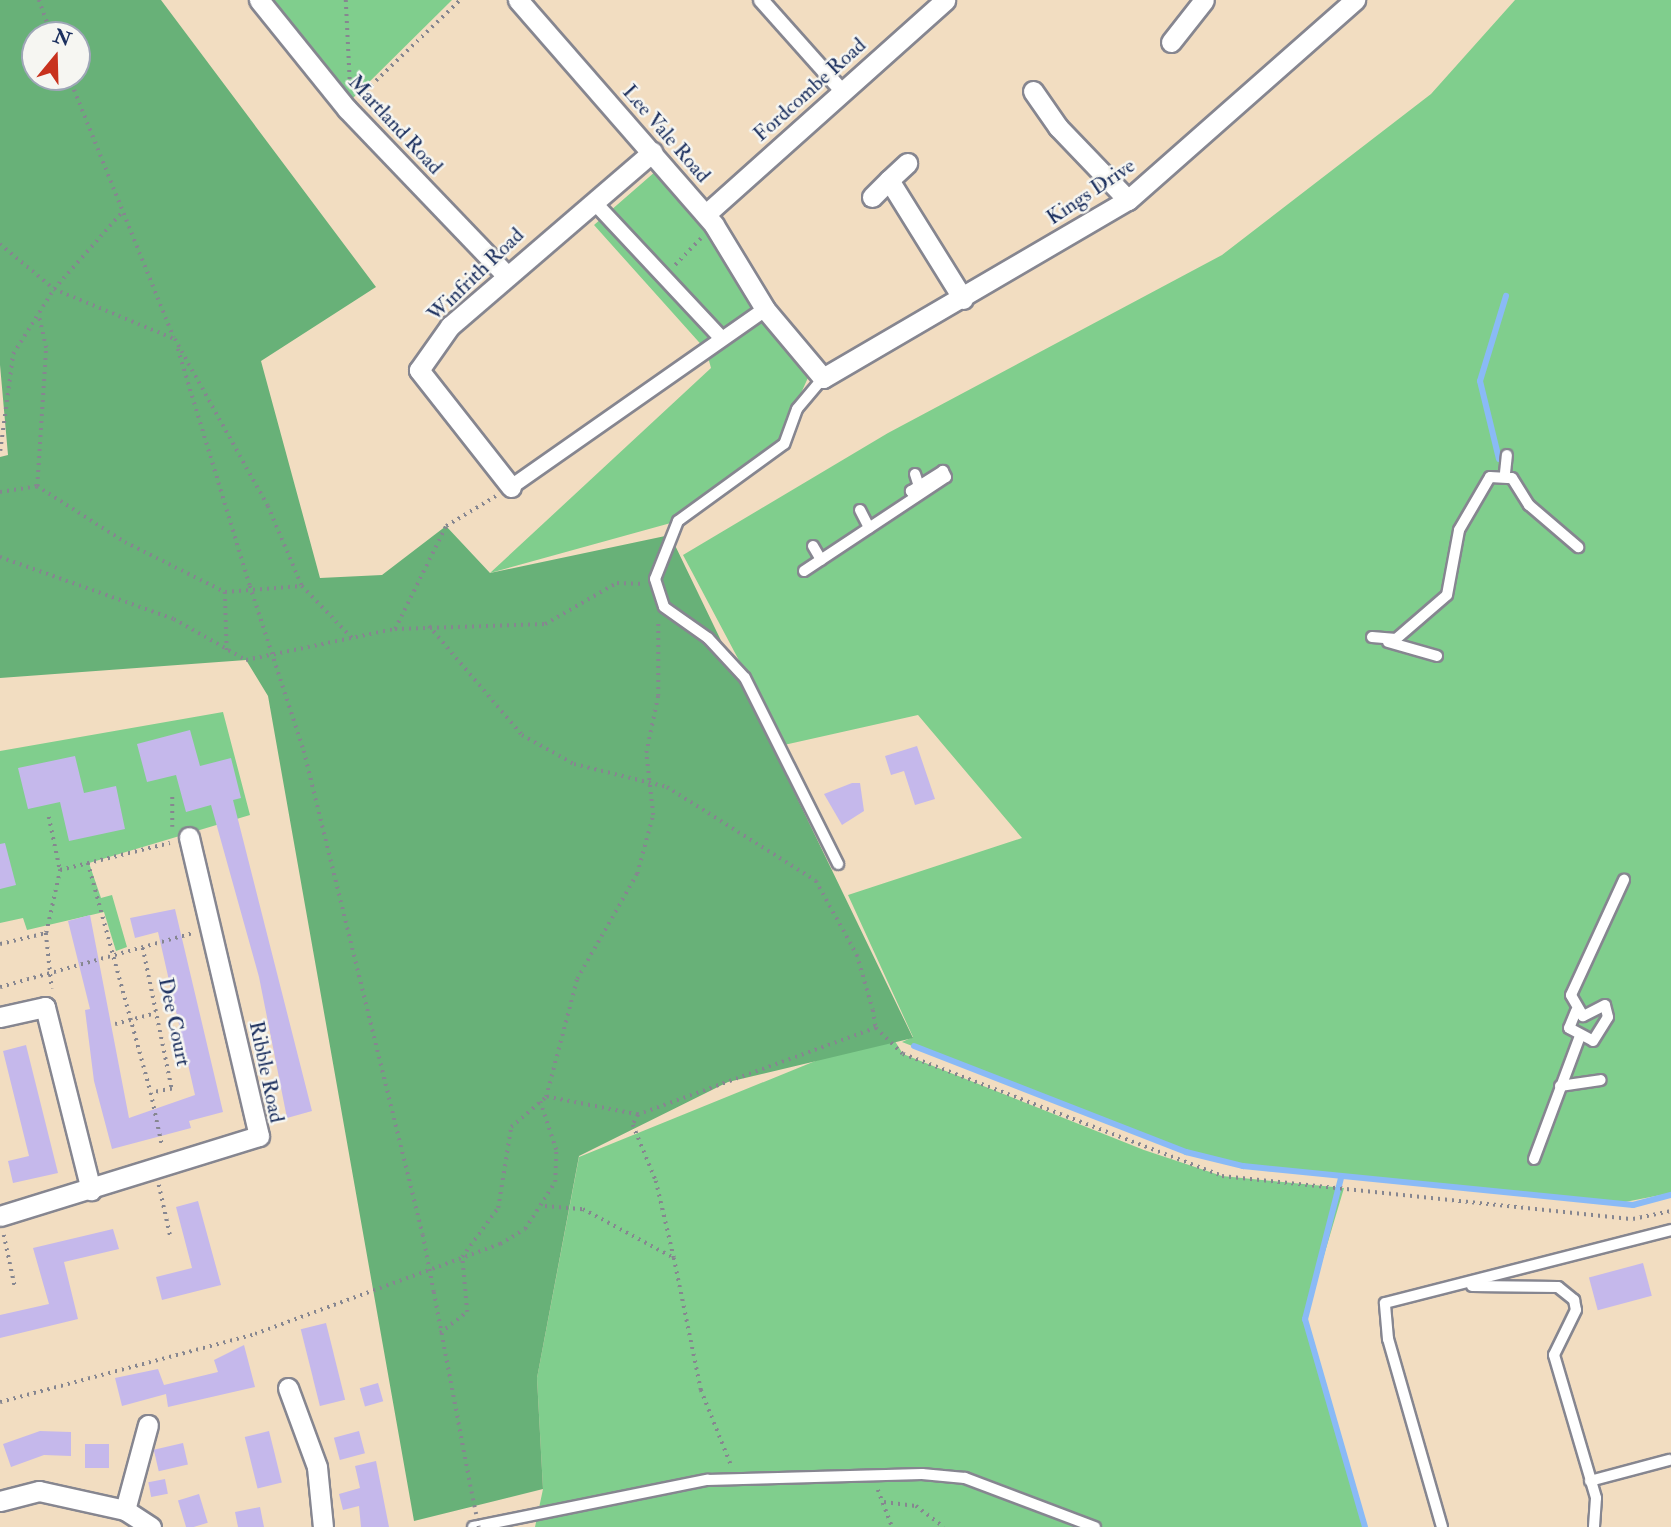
<!DOCTYPE html>
<html>
<head>
<meta charset="utf-8">
<style>
	body { margin:0 }
	#map { position:relative; width:1671px; height:1527px; overflow:hidden; background:#f2ddc1; font-family:"IM FELL Double Pica",serif }
	div>[style] { position:absolute }
	[style*='--x'] { left:calc(var(--x)*1px); top:calc(var(--y)*1px); width:calc(var(--w)*1px); rotate:calc(var(--a)*1deg) }
	.green>* { inset:0; background:#80ce8d }
	.forest>* { inset:0; background:#68b178 }
	.stream>* { height:6px; margin:-3px; padding:0 3px; transform-origin:3px; border-radius:3px; background:#8abaf6 }
	.building>* { inset:0; background:#c5b8eb; transform-origin:0 0 }
	.path>* { height:3.5px; margin-top:-1.75px; transform-origin:0; background:repeating-linear-gradient(90deg,#868690 0 2px,transparent 0 7px) }
	.roads { filter:drop-shadow(2px 0 #868690) drop-shadow(-2px 0 #868690) drop-shadow(0 2px #868690) drop-shadow(0 -2px #868690) }
	.service>* { height:10px; margin:-5px; padding:0 5px; transform-origin:5px; border-radius:5px; background:#fff }
	.pedestrian>* { height:14px; margin:-7px; padding:0 7px; transform-origin:7px; border-radius:7px; background:#fff }
	.minor>* { height:19px; margin:-9.5px; padding:0 9.5px; transform-origin:9.5px; border-radius:9.5px; background:#fff }
	.path-bridge>* { height:3.5px; margin-top:-1.75px; transform-origin:0; background:repeating-linear-gradient(90deg,#868690 0 2px,transparent 0 7px) }
	span { translate:-50% -50%; white-space:nowrap; text-align:center; line-height:1.15; -webkit-text-stroke:5px #f6f6f2; paint-order:stroke }
	.street-label { font-size:21px; color:#1b2f5e }
	.north { position:absolute; left:21px; top:21px; width:70px; height:70px; box-sizing:border-box; background:#f6f6f2; border:2px solid #9ea6b7; border-radius:50%; rotate:19deg; font-size:19px; font-weight:700; line-height:28px; text-align:center; color:#1b2f5e }
	.north::after { content:''; display:block; margin:auto; width:24px; height:32px; background:#c8321e; clip-path:polygon(50% 0,100% 100%,50% 72%,0 100%) }
</style>
</head>
<body>
<div id="map">
	<div class="green">
		<i style="clip-path:polygon(268px 0,452px 0,353px 98px)"></i>
		<i style="clip-path:polygon(1515px 0,1671px 0,1671px 1193px,1625px 1202px,1243px 1166px,1186px 1152px,902px 1042px,913px 1037px,848px 895px,1022px 838px,918px 715px,784px 745px,683px 555px,888px 433px,1222px 255px,1431px 94px)"></i>
		<i style="clip-path:polygon(664px 164px,811px 371px,779px 442px,678px 521px,490px 573px,711px 368px,706px 350px,594px 225px)"></i>
		<i style="clip-path:polygon(223px 712px,250px 815px,89px 863px,101px 898px,112px 895px,127px 947px,116px 951px,104px 912px,27px 930px,23px 918px,0 923px,0 751px)"></i>
		<i style="clip-path:polygon(893px 1038px,903px 1054px,1144px 1150px,1222px 1176px,1344px 1188px,1305px 1319px,1365px 1527px,535px 1527px,543px 1489px,537px 1378px,579px 1157px,830px 1055px)"></i>
	</div>
	<div class="forest">
		<i style="clip-path:polygon(evenodd,0 0,161px 0,376px 287px,261px 361px,320px 578px,382px 575px,446px 526px,490px 573px,670px 535px,913px 1038px,728px 1082px,579px 1156px,537px 1378px,543px 1489px,414px 1521px,268px 696px,246px 660px,0 678px,0 457px,8px 455px,0 365px,0 0,35px 35px,77px 35px,77px 77px,35px 77px,35px 35px)"></i>
	</div>
	<div class="stream">
		<i style="--x:1499;--y:459;--w:80;--a:-103.7"></i>
		<i style="--x:1480;--y:381;--w:89;--a:-73"></i>
		<i style="--x:914;--y:1046;--w:292;--a:21.3"></i>
		<i style="--x:1186;--y:1152;--w:59;--a:13.8"></i>
		<i style="--x:1243;--y:1166;--w:392;--a:5.7"></i>
		<i style="--x:1633;--y:1205;--w:39;--a:-15"></i>
		<i style="--x:1341;--y:1178;--w:146;--a:104.3"></i>
		<i style="--x:1305;--y:1319;--w:216;--a:73.9"></i>
	</div>
	<div class="building">
		<i style="clip-path:polygon(190px 730px,200px 766px,231px 758px,241px 798px,233px 800px,312px 1111px,287px 1118px,259px 977px,211px 805px,186px 812px,176px 775px,147px 782px,137px 744px)"></i>
		<i style="clip-path:polygon(917px 746px,935px 799px,915px 805px,904px 771px,891px 775px,885px 756px)"></i>
		<i style="clip-path:polygon(75px 756px,84px 793px,116px 786px,125px 829px,69px 841px,60px 802px,28px 809px,18px 768px)"></i>
		<i style="clip-path:polygon(852px 783px,860px 783px,864px 811px,842px 825px,824px 794px)"></i>
		<i style="clip-path:polygon(5px 843px,16px 885px,0 889px,0 844px)"></i>
		<i style="clip-path:polygon(175px 909px,223px 1112px,189px 1121px,191px 1128px,112px 1149px,94px 1081px,85px 1010px,90px 1009px,68px 921px,90px 915px,129px 1118px,195px 1095px,158px 932px,135px 938px,130px 918px)"></i>
		<i style="clip-path:polygon(26px 1045px,58px 1173px,13px 1183px,8px 1161px,29px 1156px,3px 1051px)"></i>
		<i style="clip-path:polygon(198px 1201px,221px 1285px,162px 1300px,156px 1277px,192px 1268px,176px 1207px)"></i>
		<i style="clip-path:polygon(113px 1229px,119px 1249px,64px 1262px,78px 1319px,0 1338px,0 1315px,49px 1304px,33px 1248px)"></i>
		<i style="left:1643px;top:1263px;width:34px;height:56px;rotate:75deg"></i>
		<i style="left:326px;top:1323px;width:79px;height:26px;rotate:76deg"></i>
		<i style="clip-path:polygon(244px 1345px,255px 1387px,168px 1407px,166px 1394px,122px 1406px,115px 1378px,158px 1369px,164px 1385px,218px 1372px,214px 1360px)"></i>
		<i style="left:378px;top:1383px;width:19px;height:19px;rotate:74deg"></i>
		<i style="clip-path:polygon(40px 1431px,71px 1432px,71px 1456px,44px 1455px,11px 1467px,3px 1444px)"></i>
		<i style="left:269px;top:1431px;width:53px;height:25px;rotate:76deg"></i>
		<i style="left:359px;top:1431px;width:23px;height:26px;rotate:75deg"></i>
		<i style="left:183px;top:1443px;width:22px;height:30px;rotate:77deg"></i>
		<i style="left:85px;top:1444px;width:24px;height:24px"></i>
		<i style="clip-path:polygon(376px 1461px,389px 1527px,361px 1527px,359px 1506px,343px 1510px,339px 1494px,360px 1488px,355px 1466px)"></i>
		<i style="left:165px;top:1479px;width:15px;height:17px;rotate:79deg"></i>
		<i style="left:199px;top:1494px;width:30px;height:22px;rotate:73deg"></i>
		<i style="clip-path:polygon(260px 1507px,264px 1527px,238px 1527px,235px 1512px)"></i>
	</div>
	<div class="path">
		<i style="--x:39;--y:0;--w:37;--a:70"></i>
		<i style="--x:346;--y:0;--w:83;--a:87.2"></i>
		<i style="--x:69;--y:77;--w:281;--a:68.1"></i>
		<i style="--x:361;--y:95;--w:137;--a:-43.8"></i>
		<i style="--x:0;--y:244;--w:70;--a:39.8"></i>
		<i style="--x:54;--y:289;--w:131;--a:22.5"></i>
		<i style="--x:175;--y:339;--w:191;--a:60.9"></i>
		<i style="--x:268;--y:506;--w:87;--a:67"></i>
		<i style="--x:302;--y:586;--w:76;--a:46.1"></i>
		<i style="--x:675;--y:265;--w:37;--a:-46"></i>
		<i style="--x:178;--y:349;--w:248;--a:73.1"></i>
		<i style="--x:0;--y:451;--w:98;--a:-82.4"></i>
		<i style="--x:13;--y:354;--w:77;--a:-57.8"></i>
		<i style="--x:54;--y:289;--w:104;--a:-48.5"></i>
		<i style="--x:37;--y:486;--w:138;--a:-86.3"></i>
		<i style="--x:46;--y:348;--w:35;--a:-103"></i>
		<i style="--x:0;--y:492;--w:37;--a:-9"></i>
		<i style="--x:37;--y:486;--w:104;--a:32.5"></i>
		<i style="--x:125;--y:542;--w:112;--a:26.6"></i>
		<i style="--x:225;--y:592;--w:77;--a:-4.5"></i>
		<i style="--x:0;--y:557;--w:185;--a:19.6"></i>
		<i style="--x:174;--y:619;--w:83;--a:29.7"></i>
		<i style="--x:246;--y:660;--w:152;--a:-11.8"></i>
		<i style="--x:395;--y:629;--w:115;--a:-63.7"></i>
		<i style="--x:446;--y:526;--w:58;--a:-31"></i>
		<i style="--x:225;--y:592;--w:61;--a:88.1"></i>
		<i style="--x:429;--y:626;--w:143;--a:49.5"></i>
		<i style="--x:522;--y:735;--w:60;--a:29.1"></i>
		<i style="--x:574;--y:764;--w:96;--a:13.9"></i>
		<i style="--x:667;--y:787;--w:176;--a:32.2"></i>
		<i style="--x:816;--y:881;--w:85;--a:61"></i>
		<i style="--x:857;--y:955;--w:57;--a:73.8"></i>
		<i style="--x:873;--y:1010;--w:18;--a:81"></i>
		<i style="--x:876;--y:1028;--w:253;--a:159.9"></i>
		<i style="--x:638;--y:1115;--w:93;--a:-168.8"></i>
		<i style="--x:395;--y:629;--w:150;--a:-1.9"></i>
		<i style="--x:545;--y:624;--w:83;--a:-29.7"></i>
		<i style="--x:617;--y:583;--w:27;--a:2"></i>
		<i style="--x:304;--y:751;--w:498;--a:76.2"></i>
		<i style="--x:49;--y:817;--w:54;--a:78.3"></i>
		<i style="--x:60;--y:870;--w:113;--a:-13.8"></i>
		<i style="--x:172;--y:827;--w:30;--a:-90"></i>
		<i style="--x:88;--y:863;--w:238;--a:74.7"></i>
		<i style="--x:46;--y:933;--w:56;--a:83.9"></i>
		<i style="--x:0;--y:944;--w:47;--a:-13.4"></i>
		<i style="--x:46;--y:933;--w:65;--a:-77.5"></i>
		<i style="--x:143;--y:948;--w:144;--a:78.4"></i>
		<i style="--x:172;--y:1089;--w:21;--a:169"></i>
		<i style="--x:151;--y:1093;--w:53;--a:78.1"></i>
		<i style="--x:0;--y:987;--w:201;--a:-15.6"></i>
		<i style="--x:115;--y:1024;--w:42;--a:-15"></i>
		<i style="--x:876;--y:1028;--w:37;--a:44"></i>
		<i style="--x:903;--y:1054;--w:342;--a:20.9"></i>
		<i style="--x:1222;--y:1176;--w:413;--a:6"></i>
		<i style="--x:1633;--y:1219;--w:39;--a:-12"></i>
		<i style="--x:638;--y:1115;--w:11;--a:117"></i>
		<i style="--x:633;--y:1125;--w:61;--a:67.7"></i>
		<i style="--x:656;--y:1181;--w:79;--a:76.8"></i>
		<i style="--x:159;--y:1185;--w:55;--a:77.5"></i>
		<i style="--x:545;--y:1206;--w:38;--a:5"></i>
		<i style="--x:583;--y:1209;--w:103;--a:28.3"></i>
		<i style="--x:674;--y:1258;--w:135;--a:78.4"></i>
		<i style="--x:701;--y:1390;--w:81;--a:68.2"></i>
		<i style="--x:4;--y:1235;--w:53;--a:78.1"></i>
		<i style="--x:434;--y:1292;--w:189;--a:79.3"></i>
		<i style="--x:440;--y:1333;--w:34;--a:-38"></i>
		<i style="--x:467;--y:1312;--w:55;--a:-95.2"></i>
		<i style="--x:462;--y:1257;--w:61;--a:-53.7"></i>
		<i style="--x:498;--y:1208;--w:82;--a:-80.9"></i>
		<i style="--x:511;--y:1127;--w:46;--a:-40.6"></i>
		<i style="--x:546;--y:1097;--w:122;--a:-75.3"></i>
		<i style="--x:577;--y:979;--w:121;--a:-60.3"></i>
		<i style="--x:637;--y:874;--w:61;--a:-74.8"></i>
		<i style="--x:653;--y:815;--w:62;--a:-96.4"></i>
		<i style="--x:646;--y:753;--w:58;--a:-78.1"></i>
		<i style="--x:658;--y:696;--w:74;--a:-90"></i>
		<i style="--x:0;--y:1402;--w:264;--a:-14.9"></i>
		<i style="--x:255;--y:1334;--w:261;--a:-20.2"></i>
		<i style="--x:500;--y:1244;--w:29;--a:-31"></i>
		<i style="--x:525;--y:1229;--w:56;--a:-57.4"></i>
		<i style="--x:555;--y:1182;--w:32;--a:-88"></i>
		<i style="--x:556;--y:1150;--w:51;--a:-108.4"></i>
		<i style="--x:878;--y:1490;--w:40;--a:69"></i>
		<i style="--x:884;--y:1502;--w:32;--a:7"></i>
		<i style="--x:916;--y:1506;--w:35;--a:37"></i>
	</div>
	<div class="roads">
		<div class="service">
			<i style="--x:823;--y:378;--w:40;--a:130"></i>
			<i style="--x:797;--y:409;--w:37;--a:110"></i>
			<i style="--x:784;--y:444;--w:131;--a:144"></i>
			<i style="--x:678;--y:521;--w:62;--a:111.6"></i>
			<i style="--x:655;--y:579;--w:29;--a:72"></i>
			<i style="--x:664;--y:607;--w:54;--a:35.2"></i>
			<i style="--x:708;--y:638;--w:54;--a:47.2"></i>
			<i style="--x:745;--y:678;--w:208;--a:63.4"></i>
			<i style="--x:1505;--y:473;--w:18;--a:-84"></i>
			<i style="--x:915;--y:474;--w:13;--a:72"></i>
			<i style="--x:860;--y:510;--w:20;--a:63"></i>
			<i style="--x:813;--y:546;--w:16;--a:60"></i>
			<i style="--x:804;--y:571;--w:170;--a:-33.5"></i>
			<i style="--x:946;--y:477;--w:7;--a:-117"></i>
			<i style="--x:943;--y:471;--w:38;--a:148"></i>
			<i style="--x:911;--y:491;--w:7;--a:56"></i>
			<i style="--x:1372;--y:637;--w:24;--a:5"></i>
			<i style="--x:1396;--y:639;--w:67;--a:-40.8"></i>
			<i style="--x:1447;--y:595;--w:66;--a:-79.5"></i>
			<i style="--x:1459;--y:530;--w:61;--a:-59.7"></i>
			<i style="--x:1490;--y:477;--w:22;--a:3"></i>
			<i style="--x:1512;--y:478;--w:32;--a:58"></i>
			<i style="--x:1529;--y:505;--w:65;--a:40.6"></i>
			<i style="--x:1388;--y:642;--w:51;--a:15.9"></i>
			<i style="--x:1576;--y:1011;--w:18;--a:112"></i>
			<i style="--x:1569;--y:1028;--w:27;--a:28"></i>
			<i style="--x:1593;--y:1041;--w:28;--a:-58"></i>
			<i style="--x:1608;--y:1017;--w:12;--a:-104"></i>
			<i style="--x:1605;--y:1005;--w:25;--a:153"></i>
			<i style="--x:1583;--y:1016;--w:24;--a:-120"></i>
			<i style="--x:1571;--y:995;--w:127;--a:-65.3"></i>
			<i style="--x:1560;--y:1086;--w:41;--a:-8.3"></i>
			<i style="--x:1534;--y:1159;--w:131;--a:-69.5"></i>
			<i style="--x:1472;--y:1286;--w:86;--a:0.7"></i>
			<i style="--x:1558;--y:1287;--w:21;--a:39"></i>
			<i style="--x:1574;--y:1300;--w:10;--a:79"></i>
			<i style="--x:1576;--y:1310;--w:50;--a:116.1"></i>
			<i style="--x:1554;--y:1355;--w:149;--a:73.6"></i>
			<i style="--x:1596;--y:1498;--w:29;--a:94"></i>
			<i style="--x:1590;--y:1481;--w:82;--a:-14.9"></i>
			<i style="--x:473;--y:1527;--w:239;--a:-11.4"></i>
			<i style="--x:707;--y:1480;--w:215;--a:-1.6"></i>
			<i style="--x:922;--y:1474;--w:43;--a:5.3"></i>
			<i style="--x:965;--y:1478;--w:139;--a:20.7"></i>
			<i style="--x:1442;--y:1527;--w:196;--a:-106"></i>
			<i style="--x:1388;--y:1339;--w:36;--a:-95"></i>
			<i style="--x:1385;--y:1303;--w:295;--a:-14.3"></i>
		</div>
		<div class="pedestrian">
			<i style="--x:761;--y:0;--w:123;--a:48.3"></i>
			<i style="--x:594;--y:202;--w:187;--a:46.9"></i>
			<i style="--x:511;--y:487;--w:310;--a:-35"></i>
		</div>
		<div class="minor">
			<i style="--x:259;--y:0;--w:140;--a:51.1"></i>
			<i style="--x:347;--y:109;--w:230;--a:46.2"></i>
			<i style="--x:518;--y:0;--w:298;--a:48.9"></i>
			<i style="--x:714;--y:225;--w:98;--a:58.7"></i>
			<i style="--x:765;--y:309;--w:90;--a:50"></i>
			<i style="--x:823;--y:378;--w:353;--a:-30.3"></i>
			<i style="--x:1128;--y:200;--w:303;--a:-41.4"></i>
			<i style="--x:1171;--y:42;--w:53;--a:-51.8"></i>
			<i style="--x:1033;--y:91;--w:44;--a:55.2"></i>
			<i style="--x:1058;--y:127;--w:101;--a:46.2"></i>
			<i style="--x:889;--y:180;--w:25;--a:-43"></i>
			<i style="--x:872;--y:197;--w:24;--a:-45"></i>
			<i style="--x:889;--y:180;--w:140;--a:58.1"></i>
			<i style="--x:706;--y:214;--w:321;--a:-41.8"></i>
			<i style="--x:511;--y:487;--w:149;--a:-128.2"></i>
			<i style="--x:419;--y:370;--w:54;--a:-54.8"></i>
			<i style="--x:450;--y:326;--w:267;--a:-40.7"></i>
			<i style="--x:0;--y:1017;--w:46;--a:-12.5"></i>
			<i style="--x:45;--y:1007;--w:189;--a:75.9"></i>
			<i style="--x:0;--y:1216;--w:271;--a:-17.2"></i>
			<i style="--x:259;--y:1136;--w:307;--a:-103.2"></i>
			<i style="--x:288;--y:1388;--w:84;--a:69.8"></i>
			<i style="--x:317;--y:1467;--w:60;--a:84.3"></i>
			<i style="--x:0;--y:1501;--w:40;--a:-14.4"></i>
			<i style="--x:39;--y:1491;--w:88;--a:12.5"></i>
			<i style="--x:125;--y:1510;--w:31;--a:33"></i>
			<i style="--x:125;--y:1510;--w:88;--a:-74.9"></i>
		</div>
	</div>
	<div class="path-bridge">
		<i style="--x:250;--y:586;--w:174;--a:71.9"></i>
		<i style="--x:423;--y:1235;--w:58;--a:79.1"></i>
		<i style="--x:469;--y:1478;--w:50;--a:78.5"></i>
	</div>
	<div class="street-label">
		<span style="left:810px;top:90px;rotate:-42deg">Fordcombe Road</span>
		<span style="left:395px;top:125px;rotate:47deg">Martland Road</span>
		<span style="left:666px;top:134px;rotate:49deg">Lee Vale Road</span>
		<span style="left:1091px;top:192px;rotate:-34deg">Kings Drive</span>
		<span style="left:476px;top:275px;rotate:-44deg">Winfrith Road</span>
		<span style="left:174px;top:1022px;rotate:78deg">Dee Court</span>
		<span style="left:266px;top:1072px;rotate:78deg">Ribble Road</span>
	</div>
	<div class="north">N</div>
</div>
</body>
</html>
